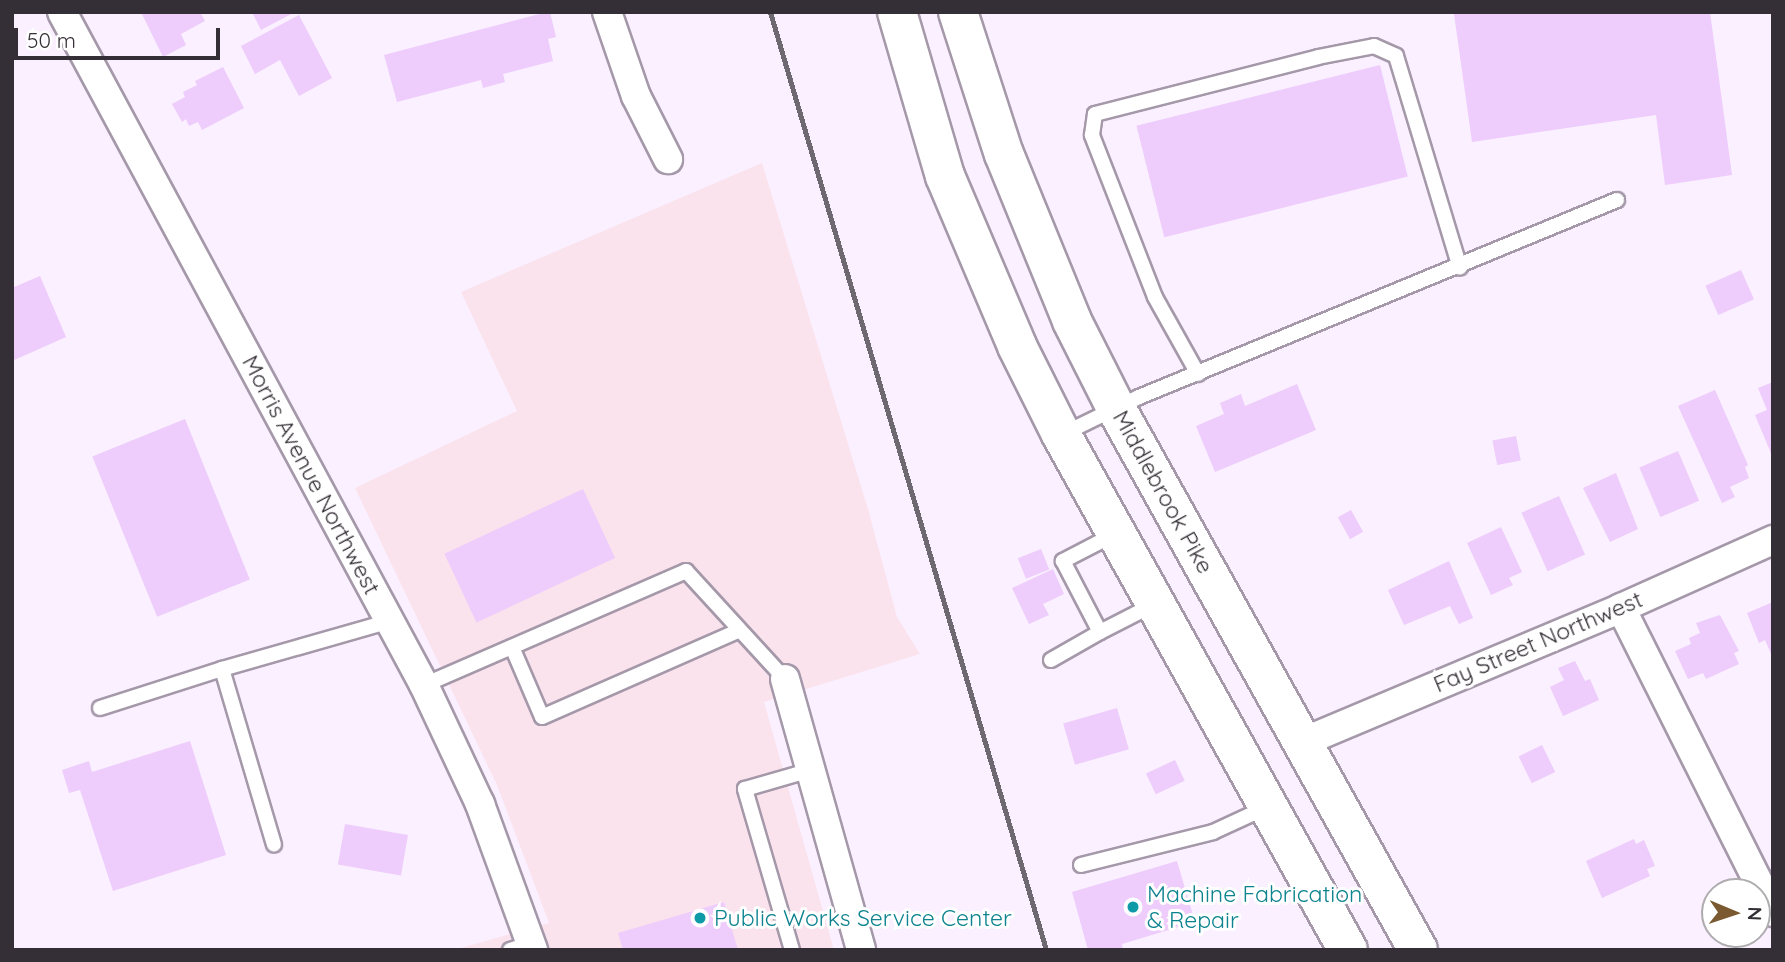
<!DOCTYPE html>
<html>
<head>
<meta charset="utf-8">
<style>
	body { margin:0 }
	#map { position:relative; width:1785px; height:962px; overflow:hidden; background:#faf0ff; font-family:Quicksand,sans-serif }
	div>[style] { position:absolute }
	[style*='--x'] { left:calc(var(--x)*1px); top:calc(var(--y)*1px); width:calc(var(--w)*1px); rotate:calc(var(--a)*1deg) }
	.industrial>* { inset:0; background:#fbe3ed }
	.building>* { inset:0; background:#eeccfb; transform-origin:0 0 }
	.roads { filter:drop-shadow(2px 0 #a498a9) drop-shadow(-2px 0 #a498a9) drop-shadow(0 2px #a498a9) drop-shadow(0 -2px #a498a9) }
	.service>* { height:14px; margin:-7px; padding:0 7px; transform-origin:7px; border-radius:7px; background:#fff }
	.minor>* { height:28px; margin:-14px; padding:0 14px; transform-origin:14px; border-radius:14px; background:#fff }
	.secondary>* { height:38px; margin:-19px; padding:0 19px; transform-origin:19px; border-radius:19px; background:#fff }
	.rail>* { height:5px; margin:-2.5px; padding:0 2.5px; transform-origin:2.5px; border-radius:2.5px; background:#6e6871 }
	.dots>* { width:19px; height:19px; translate:-50% -50%; box-sizing:border-box; border:4px solid #fff; border-radius:50% }
	span { translate:-50% -50%; white-space:nowrap; text-align:center; line-height:1.15; -webkit-text-stroke:6px #fff; paint-order:stroke }
	.street-label { font-size:23px; color:#342f36 }
	.culture-label { font-size:23px; color:#0d838f }
	.left { translate:0 -50%; text-align:left }
	.frame { position:absolute; inset:0; border:14px solid #342f36; pointer-events:none }
	.north { position:absolute; left:1701px; top:878px; width:70px; height:70px; box-sizing:border-box; background:#fff; border:2px solid #aeacaf; border-radius:50%; rotate:92deg; font-size:19px; font-weight:700; line-height:28px; text-align:center; color:#342f36 }
	.north::after { content:''; display:block; margin:auto; width:24px; height:32px; background:#7b5a31; clip-path:polygon(50% 0,100% 100%,50% 72%,0 100%) }
	.scale { position:absolute; left:14px; top:28px; width:206px; height:32px; box-sizing:border-box; border:4px solid #342f36; border-top:0; padding-left:9px; font-size:21px; line-height:24px; white-space:nowrap; color:#342f36; -webkit-text-stroke:5px #fff; paint-order:stroke }
</style>
</head>
<body>
<div id="map">
	<div class="industrial">
		<i style="clip-path:polygon(762px 163px,868px 509px,897px 617px,920px 654px,764px 702px,834px 950px,454px 950px,549px 923px,497px 785px,355px 488px,517px 411px,461px 292px)"></i>
	</div>
	<div class="building">
		<i style="clip-path:polygon(141px 12px,200px 12px,205px 21px,181px 34px,186px 45px,163px 57px)"></i>
		<i style="clip-path:polygon(252px 12px,295px 12px,261px 30px)"></i>
		<i style="clip-path:polygon(547px 12px,550px 12px,556px 37px,548px 39px,553px 61px,503px 74px,505px 82px,483px 88px,481px 80px,397px 102px,384px 55px)"></i>
		<i style="clip-path:polygon(1469px 12px,1710px 12px,1732px 175px,1665px 185px,1656px 115px,1472px 142px,1454px 14px)"></i>
		<i style="clip-path:polygon(299px 15px,332px 78px,299px 96px,280px 60px,255px 74px,241px 46px)"></i>
		<i style="left:1380px;top:65px;width:115px;height:251px;rotate:76deg"></i>
		<i style="clip-path:polygon(223px 67px,244px 108px,202px 130px,198px 122px,189px 126px,186px 119px,182px 122px,172px 104px,185px 97px,183px 92px,197px 85px,195px 81px)"></i>
		<i style="left:1741px;top:270px;width:32px;height:39px;rotate:66deg"></i>
		<i style="clip-path:polygon(40px 276px,66px 337px,12px 361px,12px 288px)"></i>
		<i style="clip-path:polygon(1773px 382px,1773px 458px,1755px 415px,1767px 410px,1758px 388px)"></i>
		<i style="clip-path:polygon(1297px 384px,1316px 430px,1215px 472px,1196px 426px,1224px 414px,1220px 403px,1241px 394px,1245px 406px)"></i>
		<i style="clip-path:polygon(1715px 390px,1748px 465px,1745px 467px,1749px 478px,1730px 487px,1735px 497px,1722px 503px,1678px 406px)"></i>
		<i style="left:185px;top:419px;width:173px;height:100px;rotate:68deg"></i>
		<i style="left:1516px;top:436px;width:25px;height:24px;rotate:79deg"></i>
		<i style="left:1678px;top:451px;width:54px;height:42px;rotate:67deg"></i>
		<i style="clip-path:polygon(1616px 473px,1638px 529px,1610px 542px,1583px 488px)"></i>
		<i style="left:583px;top:489px;width:76px;height:153px;rotate:65deg"></i>
		<i style="left:1559px;top:496px;width:64px;height:41px;rotate:66deg"></i>
		<i style="left:1351px;top:510px;width:25px;height:15px;rotate:61deg"></i>
		<i style="clip-path:polygon(1501px 527px,1522px 572px,1509px 578px,1513px 585px,1491px 595px,1467px 543px)"></i>
		<i style="left:1041px;top:549px;width:22px;height:25px;rotate:68deg"></i>
		<i style="clip-path:polygon(1449px 561px,1473px 618px,1459px 624px,1450px 606px,1404px 625px,1388px 590px)"></i>
		<i style="clip-path:polygon(1053px 569px,1064px 594px,1043px 604px,1049px 615px,1029px 624px,1012px 588px)"></i>
		<i style="clip-path:polygon(1773px 602px,1773px 658px,1765px 640px,1759px 643px,1747px 613px)"></i>
		<i style="clip-path:polygon(1720px 615px,1739px 651px,1734px 653px,1739px 664px,1706px 679px,1703px 673px,1688px 679px,1675px 651px,1691px 644px,1689px 638px,1700px 633px,1696px 623px)"></i>
		<i style="clip-path:polygon(1575px 661px,1585px 681px,1590px 679px,1599px 700px,1563px 716px,1550px 687px,1564px 680px,1558px 668px)"></i>
		<i style="left:1117px;top:708px;width:43px;height:56px;rotate:74deg"></i>
		<i style="clip-path:polygon(190px 741px,226px 855px,113px 891px,80px 790px,69px 793px,62px 770px,89px 761px,92px 772px)"></i>
		<i style="left:1542px;top:745px;width:30px;height:26px;rotate:64deg"></i>
		<i style="left:1175px;top:760px;width:23px;height:32px;rotate:65deg"></i>
		<i style="left:345px;top:824px;width:64px;height:41px;rotate:10deg"></i>
		<i style="clip-path:polygon(1634px 839px,1636px 844px,1644px 840px,1655px 866px,1647px 869px,1650px 876px,1602px 898px,1586px 861px)"></i>
		<i style="clip-path:polygon(1177px 861px,1195px 922px,1122px 944px,1123px 950px,1088px 950px,1072px 892px)"></i>
		<i style="clip-path:polygon(724px 902px,738px 950px,623px 950px,618px 933px)"></i>
	</div>
	<div class="roads">
		<div class="service">
			<i style="--x:1198;--y:374;--w:88;--a:-119.2"></i>
			<i style="--x:1155;--y:297;--w:174;--a:-111.3"></i>
			<i style="--x:1092;--y:135;--w:21;--a:-82"></i>
			<i style="--x:1095;--y:114;--w:230;--a:-14.3"></i>
			<i style="--x:1318;--y:57;--w:57;--a:-11.1"></i>
			<i style="--x:1374;--y:46;--w:24;--a:24"></i>
			<i style="--x:1396;--y:56;--w:221;--a:73.2"></i>
			<i style="--x:1063;--y:434;--w:85;--a:-26"></i>
			<i style="--x:1139;--y:397;--w:517;--a:-22.4"></i>
			<i style="--x:1115;--y:534;--w:59;--a:152.6"></i>
			<i style="--x:1063;--y:561;--w:80;--a:62.5"></i>
			<i style="--x:1100;--y:632;--w:62;--a:-27"></i>
			<i style="--x:512;--y:647;--w:76;--a:66.8"></i>
			<i style="--x:542;--y:717;--w:216;--a:-23.7"></i>
			<i style="--x:1051;--y:660;--w:56;--a:-29.7"></i>
			<i style="--x:222;--y:669;--w:183;--a:73.5"></i>
			<i style="--x:424;--y:685;--w:286;--a:-23.5"></i>
			<i style="--x:686;--y:571;--w:147;--a:47.5"></i>
			<i style="--x:100;--y:708;--w:128;--a:-17.7"></i>
			<i style="--x:222;--y:669;--w:175;--a:-15.9"></i>
			<i style="--x:1081;--y:865;--w:136;--a:-14"></i>
			<i style="--x:1213;--y:832;--w:60;--a:-24.8"></i>
			<i style="--x:510;--y:950;--w:22;--a:-18"></i>
			<i style="--x:792;--y:950;--w:168;--a:-106.3"></i>
			<i style="--x:745;--y:789;--w:69;--a:-16.1"></i>
		</div>
		<div class="minor">
			<i style="--x:62;--y:12;--w:764;--a:61.72"></i>
			<i style="--x:424;--y:685;--w:132;--a:64.8"></i>
			<i style="--x:480;--y:804;--w:155;--a:70"></i>
			<i style="--x:607;--y:12;--w:89;--a:71"></i>
			<i style="--x:636;--y:96;--w:71;--a:63.1"></i>
			<i style="--x:1621;--y:608;--w:340;--a:63.4"></i>
			<i style="--x:785;--y:679;--w:281;--a:74.3"></i>
			<i style="--x:1303;--y:742;--w:345;--a:-22.8"></i>
			<i style="--x:1621;--y:608;--w:167;--a:-24.1"></i>
		</div>
		<div class="secondary">
			<i style="--x:897;--y:12;--w:171;--a:73.7"></i>
			<i style="--x:945;--y:176;--w:185;--a:67"></i>
			<i style="--x:1017;--y:346;--w:98;--a:63.4"></i>
			<i style="--x:1061;--y:434;--w:590;--a:60.92"></i>
			<i style="--x:958;--y:12;--w:149;--a:72.1"></i>
			<i style="--x:1004;--y:154;--w:180;--a:67.8"></i>
			<i style="--x:1072;--y:321;--w:97;--a:63.2"></i>
			<i style="--x:1116;--y:408;--w:620;--a:60.87"></i>
		</div>
	</div>
	<div class="rail">
		<i style="--x:770;--y:12;--w:978;--a:73.6"></i>
	</div>
	<div class="dots">
		<i style="left:1133px;top:907px;background:#0f9aa8"></i>
		<i style="left:700px;top:918px;background:#0f9aa8"></i>
	</div>
	<div class="street-label">
		<span style="left:311px;top:475px;rotate:62deg">Morris Avenue Northwest</span>
		<span style="left:1163px;top:492px;rotate:61deg">Middlebrook Pike</span>
		<span style="left:1538px;top:642px;rotate:-23deg">Fay Street Northwest</span>
	</div>
	<div class="culture-label">
		<span class="left" style="left:1147px;top:907px">Machine Fabrication<br>&amp; Repair</span>
		<span class="left" style="left:714px;top:918px">Public Works Service Center</span>
	</div>
	<div class="frame"></div>
	<div class="north">N</div>
	<div class="scale">50 m</div>
</div>
</body>
</html>
